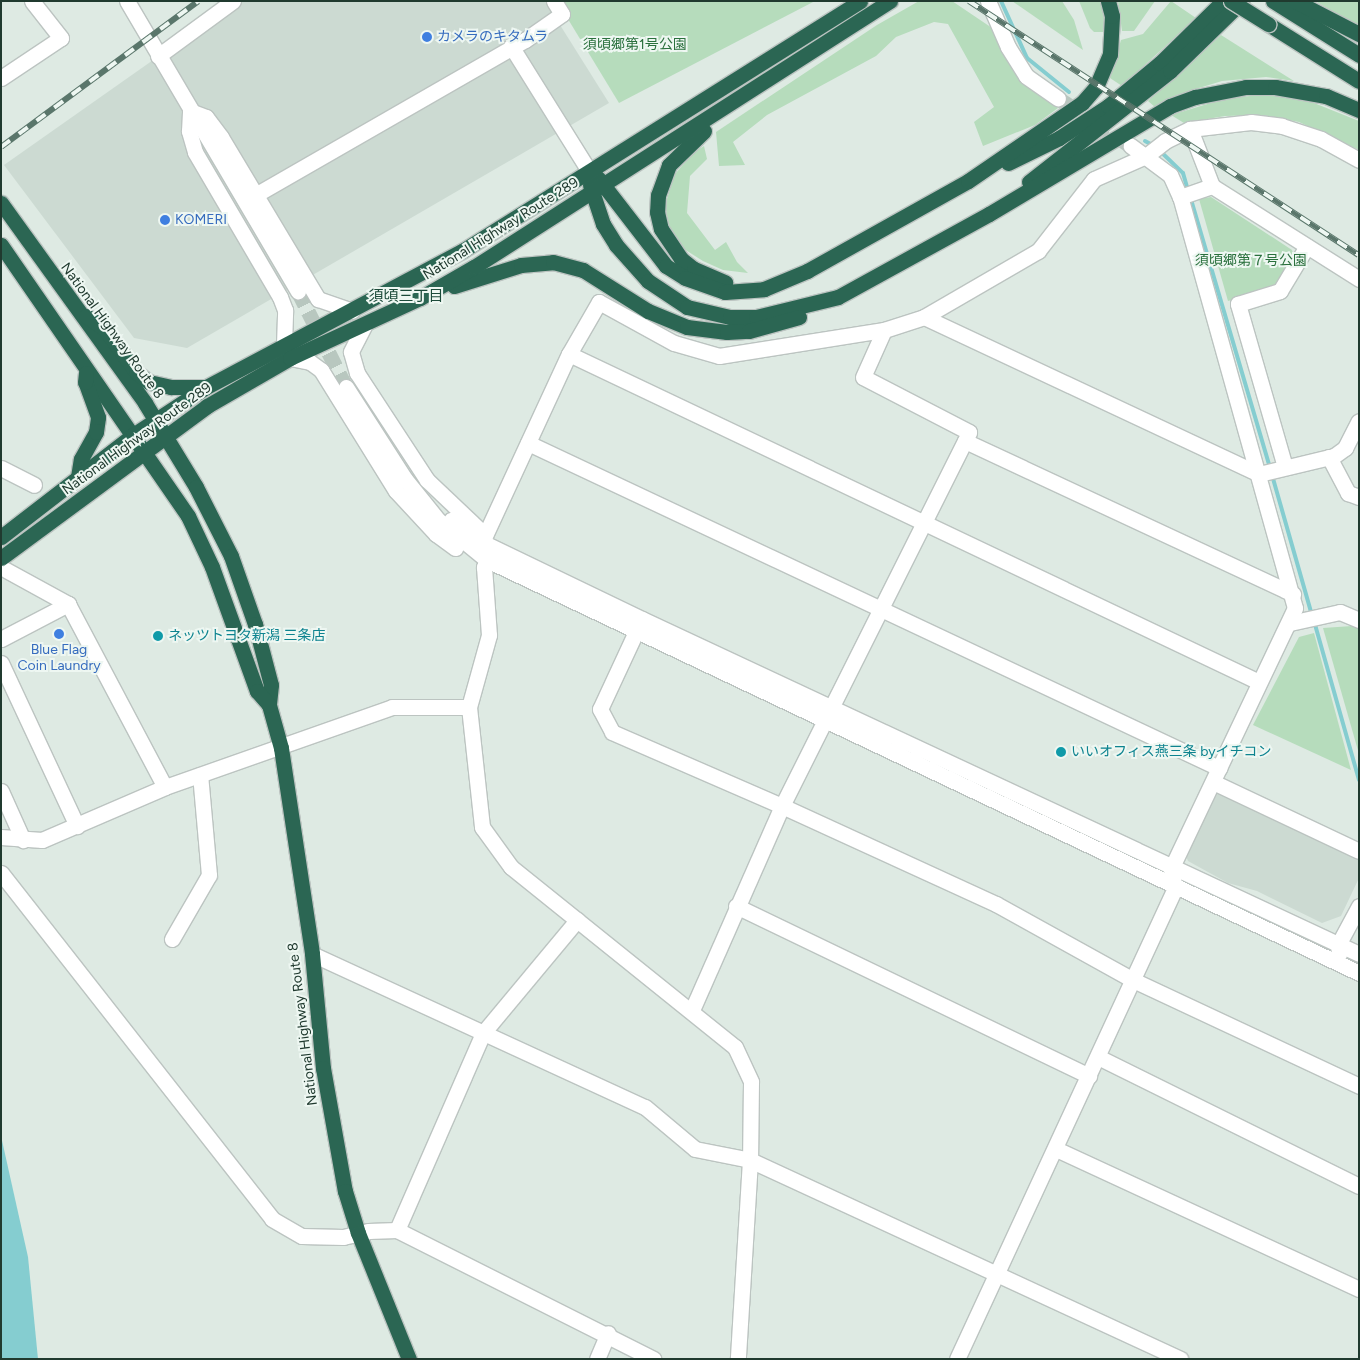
<!DOCTYPE html>
<html>
<head>
<meta charset="utf-8">
<style>
	body { margin:0 }
	#map { position:relative; width:1360px; height:1360px; overflow:hidden; background:#deeae3; font-family:Figtree,"Noto Sans JP",sans-serif }
	div>[style] { position:absolute }
	[style*='--x'] { left:calc(var(--x)*1px); top:calc(var(--y)*1px); width:calc(var(--w)*1px); rotate:calc(var(--a)*1deg) }
	.built>* { inset:0; background:#ccdad2 }
	.green>* { inset:0; background:#b6dcbc }
	.water>* { inset:0; background:#85cdd0 }
	.stream>* { height:4px; margin:-2px; padding:0 2px; transform-origin:2px; border-radius:2px; background:#85cdd0 }
	.minor-tunnel>* { height:15px; margin-top:-7.5px; transform-origin:0; background:repeating-linear-gradient(90deg,#b8c7bf 0 15px,transparent 0 23px) }
	.roads { filter:drop-shadow(1px 0 #bcc4c1) drop-shadow(-1px 0 #bcc4c1) drop-shadow(0 1px #bcc4c1) drop-shadow(0 -1px #bcc4c1) }
	.minor>* { height:15px; margin:-7.5px; padding:0 7.5px; transform-origin:7.5px; border-radius:7.5px; background:#fff }
	.highway>* { height:15px; margin:-7.5px; padding:0 7.5px; transform-origin:7.5px; border-radius:7.5px; background:#2b6653 }
	.rail>* { height:5.5px; margin-top:-2.75px; transform-origin:0; background:repeating-linear-gradient(90deg,#eef7f2 0 11px,#5a766b 0 22px); box-sizing:border-box; border-block:1px solid #5a766b }
	.bridges { filter:drop-shadow(1px 0 #bcc4c1) drop-shadow(-1px 0 #bcc4c1) drop-shadow(0 1px #bcc4c1) drop-shadow(0 -1px #bcc4c1) }
	.highway-bridge>* { height:15px; margin:-7.5px; padding:0 7.5px; transform-origin:7.5px; border-radius:7.5px; background:#2b6653 }
	.dots>* { width:14px; height:14px; translate:-50% -50%; box-sizing:border-box; border:2px solid #eef7f2; border-radius:50% }
	span { translate:-50% -50%; white-space:nowrap; text-align:center; line-height:1.15; -webkit-text-stroke:4px #eef7f2; paint-order:stroke }
	.shop-label { font-size:14px; color:#366cbe }
	.left { translate:0 -50%; text-align:left }
	.park-label { font-size:14px; color:#2a703d }
	.street-label { font-size:14px; color:#203a2f }
	.culture-label { font-size:14px; color:#0d838f }
	.neighbourhood-label { font-size:15px; color:#1c4b3a }
	.frame { position:absolute; inset:0; border:2px solid #203a2f; pointer-events:none }
</style>
</head>
<body>
<div id="map">
	<div class="built">
		<i style="clip-path:polygon(237px 1px,545px 1px,609px 103px,187px 348px,134px 338px,4px 165px)"></i>
		<i style="clip-path:polygon(1221px 791px,1359px 856px,1359px 878px,1341px 916px,1322px 923px,1257px 891px,1228px 883px,1188px 861px,1186px 856px,1214px 794px)"></i>
	</div>
	<div class="green">
		<i style="clip-path:polygon(557px 1px,815px 1px,619px 103px)"></i>
		<i style="clip-path:polygon(919px 1px,952px 1px,995px 30px,1019px 79px,1058px 108px,1035px 125px,983px 146px,974px 122px,994px 107px,948px 24px,934px 22px,896px 37px,876px 56px,767px 115px,733px 142px,745px 165px,719px 166px,716px 132px,877px 25px)"></i>
		<i style="clip-path:polygon(1012px 1px,1062px 1px,1074px 20px,1083px 50px)"></i>
		<i style="clip-path:polygon(1079px 1px,1101px 1px,1107px 32px,1094px 32px,1090px 28px)"></i>
		<i style="clip-path:polygon(1118px 1px,1155px 1px,1134px 31px,1122px 31px)"></i>
		<i style="clip-path:polygon(1171px 1px,1196px 18px,1122px 86px,1110px 78px,1121px 40px,1143px 34px)"></i>
		<i style="clip-path:polygon(1315px 1px,1359px 1px,1359px 27px,1349px 21px)"></i>
		<i style="clip-path:polygon(1221px 35px,1294px 81px,1266px 77px,1222px 81px,1189px 91px,1155px 107px,1148px 101px)"></i>
		<i style="clip-path:polygon(1267px 94px,1314px 103px,1359px 121px,1359px 150px,1299px 122px,1263px 115px,1225px 116px,1184px 123px,1171px 115px,1224px 99px)"></i>
		<i style="clip-path:polygon(704px 146px,707px 159px,690px 176px,687px 213px,715px 250px,726px 242px,737px 262px,748px 273px,723px 270px,703px 261px,684px 249px,670px 231px,665px 205px,675px 174px,694px 152px)"></i>
		<i style="clip-path:polygon(1211px 197px,1292px 250px,1294px 257px,1276px 287px,1228px 301px,1199px 199px)"></i>
		<i style="clip-path:polygon(1352px 626px,1359px 629px,1359px 754px,1323px 628px)"></i>
		<i style="clip-path:polygon(1314px 633px,1351px 770px,1253px 725px,1299px 637px)"></i>
	</div>
	<div class="water">
		<i style="clip-path:polygon(1px 1136px,28px 1257px,38px 1359px,1px 1359px)"></i>
	</div>
	<div class="stream">
		<i style="--x:1001;--y:1;--w:63;--a:65.5"></i>
		<i style="--x:1027;--y:58;--w:54;--a:39"></i>
		<i style="--x:1145;--y:141;--w:10;--a:29"></i>
		<i style="--x:1159;--y:150;--w:33;--a:44"></i>
		<i style="--x:1183;--y:173;--w:18;--a:74"></i>
		<i style="--x:1190;--y:196;--w:284;--a:73.6"></i>
		<i style="--x:1272;--y:475;--w:146;--a:74.1"></i>
		<i style="--x:1314;--y:621;--w:165;--a:74.2"></i>
	</div>
	<div class="minor-tunnel">
		<i style="--x:1058;--y:98;--w:87;--a:33.3"></i>
		<i style="--x:298;--y:291;--w:107;--a:63.4"></i>
	</div>
	<div class="roads">
		<div class="minor">
			<i style="--x:127;--y:1;--w:337;--a:59.5"></i>
			<i style="--x:988;--y:1;--w:50;--a:66.5"></i>
			<i style="--x:1008;--y:47;--w:34;--a:58"></i>
			<i style="--x:1026;--y:76;--w:39;--a:35"></i>
			<i style="--x:511;--y:46;--w:147;--a:58"></i>
			<i style="--x:158;--y:56;--w:93;--a:-36.3"></i>
			<i style="--x:1;--y:78;--w:72;--a:-33.7"></i>
			<i style="--x:61;--y:38;--w:47;--a:-128.1"></i>
			<i style="--x:1190;--y:129;--w:61;--a:68.9"></i>
			<i style="--x:1212;--y:186;--w:174;--a:32.3"></i>
			<i style="--x:257;--y:194;--w:309;--a:-29.9"></i>
			<i style="--x:525;--y:40;--w:45;--a:-35.1"></i>
			<i style="--x:562;--y:14;--w:15;--a:-122"></i>
			<i style="--x:1180;--y:197;--w:34;--a:-19"></i>
			<i style="--x:924;--y:317;--w:370;--a:25.1"></i>
			<i style="--x:1259;--y:474;--w:77;--a:-13.5"></i>
			<i style="--x:1334;--y:456;--w:14;--a:-36"></i>
			<i style="--x:1345;--y:448;--w:30;--a:-63"></i>
			<i style="--x:365;--y:324;--w:31;--a:117"></i>
			<i style="--x:351;--y:352;--w:22;--a:74"></i>
			<i style="--x:357;--y:373;--w:128;--a:56.8"></i>
			<i style="--x:427;--y:480;--w:80;--a:43.5"></i>
			<i style="--x:284;--y:344;--w:34;--a:-88"></i>
			<i style="--x:285;--y:310;--w:14;--a:-111"></i>
			<i style="--x:280;--y:297;--w:168;--a:-120.4"></i>
			<i style="--x:195;--y:152;--w:22;--a:-106"></i>
			<i style="--x:189;--y:131;--w:20;--a:-87"></i>
			<i style="--x:190;--y:111;--w:17;--a:21"></i>
			<i style="--x:206;--y:117;--w:25;--a:53"></i>
			<i style="--x:221;--y:137;--w:189;--a:59.1"></i>
			<i style="--x:318;--y:299;--w:36;--a:19"></i>
			<i style="--x:569;--y:354;--w:764;--a:25.42"></i>
			<i style="--x:290;--y:358;--w:20;--a:11"></i>
			<i style="--x:310;--y:362;--w:14;--a:36"></i>
			<i style="--x:321;--y:370;--w:142;--a:58.2"></i>
			<i style="--x:396;--y:491;--w:59;--a:47.1"></i>
			<i style="--x:436;--y:534;--w:24;--a:36"></i>
			<i style="--x:346;--y:387;--w:109;--a:57.3"></i>
			<i style="--x:405;--y:479;--w:53;--a:51.2"></i>
			<i style="--x:438;--y:520;--w:63;--a:39.2"></i>
			<i style="--x:487;--y:560;--w:965;--a:25.34"></i>
			<i style="--x:965;--y:441;--w:362;--a:25"></i>
			<i style="--x:528;--y:443;--w:764;--a:25.19"></i>
			<i style="--x:1329;--y:457;--w:41;--a:62.2"></i>
			<i style="--x:1348;--y:493;--w:12;--a:20"></i>
			<i style="--x:1285;--y:467;--w:170;--a:-106.1"></i>
			<i style="--x:1238;--y:304;--w:44;--a:-17.2"></i>
			<i style="--x:1280;--y:291;--w:52;--a:-59"></i>
			<i style="--x:1;--y:468;--w:37;--a:27"></i>
			<i style="--x:451;--y:520;--w:38;--a:35"></i>
			<i style="--x:482;--y:542;--w:178;--a:25.7"></i>
			<i style="--x:642;--y:619;--w:791;--a:25.04"></i>
			<i style="--x:482;--y:542;--w:207;--a:-65.2"></i>
			<i style="--x:569;--y:354;--w:60;--a:-60"></i>
			<i style="--x:599;--y:302;--w:85;--a:28.7"></i>
			<i style="--x:674;--y:343;--w:47;--a:16.1"></i>
			<i style="--x:719;--y:356;--w:167;--a:-9"></i>
			<i style="--x:884;--y:330;--w:42;--a:-18"></i>
			<i style="--x:924;--y:317;--w:132;--a:-30.1"></i>
			<i style="--x:1038;--y:251;--w:91;--a:-52.1"></i>
			<i style="--x:1094;--y:179;--w:57;--a:-23.9"></i>
			<i style="--x:1146;--y:156;--w:24;--a:-38"></i>
			<i style="--x:1165;--y:141;--w:28;--a:-26"></i>
			<i style="--x:1190;--y:129;--w:61;--a:-6.5"></i>
			<i style="--x:1251;--y:122;--w:31;--a:7"></i>
			<i style="--x:1282;--y:126;--w:41;--a:18.4"></i>
			<i style="--x:1321;--y:139;--w:43;--a:28.9"></i>
			<i style="--x:487;--y:560;--w:8;--a:113"></i>
			<i style="--x:484;--y:567;--w:68;--a:85.8"></i>
			<i style="--x:489;--y:635;--w:75;--a:105.5"></i>
			<i style="--x:469;--y:707;--w:121;--a:83.8"></i>
			<i style="--x:482;--y:827;--w:49;--a:54.1"></i>
			<i style="--x:511;--y:867;--w:287;--a:38.8"></i>
			<i style="--x:735;--y:1047;--w:38;--a:65"></i>
			<i style="--x:751;--y:1082;--w:78;--a:90.7"></i>
			<i style="--x:750;--y:1160;--w:199;--a:93.5"></i>
			<i style="--x:6;--y:570;--w:71;--a:28.7"></i>
			<i style="--x:68;--y:604;--w:207;--a:62.1"></i>
			<i style="--x:640;--y:623;--w:95;--a:114.9"></i>
			<i style="--x:600;--y:709;--w:26;--a:62"></i>
			<i style="--x:612;--y:732;--w:185;--a:23.5"></i>
			<i style="--x:782;--y:806;--w:235;--a:24.6"></i>
			<i style="--x:996;--y:904;--w:157;--a:29"></i>
			<i style="--x:1133;--y:980;--w:250;--a:25.1"></i>
			<i style="--x:1290;--y:623;--w:51;--a:-12.4"></i>
			<i style="--x:1340;--y:612;--w:21;--a:23"></i>
			<i style="--x:1;--y:639;--w:76;--a:-27.6"></i>
			<i style="--x:1;--y:663;--w:180;--a:65"></i>
			<i style="--x:1213;--y:782;--w:161;--a:25.3"></i>
			<i style="--x:1;--y:791;--w:54;--a:65.8"></i>
			<i style="--x:1;--y:837;--w:41;--a:4.2"></i>
			<i style="--x:42;--y:840;--w:134;--a:-23.3"></i>
			<i style="--x:165;--y:787;--w:241;--a:-19.4"></i>
			<i style="--x:392;--y:707;--w:77;--a:0"></i>
			<i style="--x:1;--y:873;--w:439;--a:51.9"></i>
			<i style="--x:272;--y:1219;--w:34;--a:30"></i>
			<i style="--x:302;--y:1236;--w:41;--a:1.4"></i>
			<i style="--x:343;--y:1237;--w:26;--a:-13"></i>
			<i style="--x:368;--y:1231;--w:29;--a:-2"></i>
			<i style="--x:397;--y:1230;--w:287;--a:26.7"></i>
			<i style="--x:736;--y:906;--w:392;--a:25.7"></i>
			<i style="--x:172;--y:939;--w:74;--a:-60"></i>
			<i style="--x:209;--y:875;--w:100;--a:-95.1"></i>
			<i style="--x:312;--y:954;--w:366;--a:24.7"></i>
			<i style="--x:645;--y:1107;--w:65;--a:40"></i>
			<i style="--x:695;--y:1149;--w:56;--a:11.3"></i>
			<i style="--x:750;--y:1160;--w:474;--a:24.8"></i>
			<i style="--x:1339;--y:954;--w:9;--a:-96"></i>
			<i style="--x:1338;--y:945;--w:44;--a:-61.7"></i>
			<i style="--x:692;--y:1010;--w:223;--a:-66.2"></i>
			<i style="--x:782;--y:806;--w:418;--a:-63.4"></i>
			<i style="--x:969;--y:432;--w:119;--a:-152.6"></i>
			<i style="--x:863;--y:377;--w:51;--a:-65.9"></i>
			<i style="--x:1098;--y:1057;--w:291;--a:26.3"></i>
			<i style="--x:1056;--y:1149;--w:334;--a:24.8"></i>
			<i style="--x:397;--y:1230;--w:215;--a:-66.4"></i>
			<i style="--x:483;--y:1033;--w:147;--a:-50.2"></i>
			<i style="--x:597;--y:1359;--w:28;--a:-67"></i>
			<i style="--x:957;--y:1359;--w:519;--a:-65.16"></i>
			<i style="--x:1175;--y:888;--w:19;--a:-102"></i>
			<i style="--x:1171;--y:869;--w:289;--a:-64.6"></i>
			<i style="--x:1295;--y:608;--w:427;--a:-105.6"></i>
			<i style="--x:1180;--y:197;--w:24;--a:-114"></i>
			<i style="--x:1170;--y:175;--w:49;--a:-143.4"></i>
		</div>
		<div class="highway">
			<i style="--x:1273;--y:1;--w:102;--a:32.1"></i>
			<i style="--x:1295;--y:1;--w:72;--a:27.3"></i>
			<i style="--x:1268;--y:24;--w:107;--a:32.1"></i>
			<i style="--x:704;--y:131;--w:49;--a:135.8"></i>
			<i style="--x:669;--y:165;--w:32;--a:110"></i>
			<i style="--x:658;--y:195;--w:17;--a:93"></i>
			<i style="--x:657;--y:212;--w:17;--a:77"></i>
			<i style="--x:661;--y:229;--w:36;--a:56"></i>
			<i style="--x:681;--y:259;--w:16;--a:38"></i>
			<i style="--x:694;--y:269;--w:34;--a:23"></i>
			<i style="--x:1008;--y:163;--w:57;--a:-26.1"></i>
			<i style="--x:1059;--y:138;--w:59;--a:-33.1"></i>
			<i style="--x:1108;--y:106;--w:67;--a:-39.6"></i>
			<i style="--x:1160;--y:63;--w:88;--a:-44.5"></i>
			<i style="--x:598;--y:178;--w:111;--a:52.3"></i>
			<i style="--x:666;--y:266;--w:22;--a:32"></i>
			<i style="--x:685;--y:278;--w:42;--a:19.3"></i>
			<i style="--x:725;--y:292;--w:39;--a:-4"></i>
			<i style="--x:764;--y:289;--w:47;--a:-22.7"></i>
			<i style="--x:807;--y:271;--w:184;--a:-29.2"></i>
			<i style="--x:968;--y:181;--w:138;--a:-34.4"></i>
			<i style="--x:1082;--y:103;--w:21;--a:-49"></i>
			<i style="--x:1096;--y:87;--w:36;--a:-67"></i>
			<i style="--x:1110;--y:54;--w:38;--a:-87"></i>
			<i style="--x:1112;--y:16;--w:16;--a:-105"></i>
			<i style="--x:1029;--y:182;--w:179;--a:-38.2"></i>
			<i style="--x:1170;--y:71;--w:100;--a:-44.2"></i>
			<i style="--x:590;--y:185;--w:41;--a:71.6"></i>
			<i style="--x:603;--y:224;--w:25;--a:58"></i>
			<i style="--x:616;--y:245;--w:48;--a:48.4"></i>
			<i style="--x:648;--y:281;--w:47;--a:33.7"></i>
			<i style="--x:687;--y:307;--w:44;--a:13.1"></i>
			<i style="--x:730;--y:317;--w:26;--a:0"></i>
			<i style="--x:756;--y:317;--w:84;--a:-13.7"></i>
			<i style="--x:838;--y:297;--w:172;--a:-28.8"></i>
			<i style="--x:989;--y:214;--w:211;--a:-30.8"></i>
			<i style="--x:1170;--y:106;--w:27;--a:-20"></i>
			<i style="--x:1195;--y:97;--w:52;--a:-11.1"></i>
			<i style="--x:1246;--y:87;--w:29;--a:0"></i>
			<i style="--x:1275;--y:87;--w:52;--a:10"></i>
			<i style="--x:1326;--y:96;--w:36;--a:23"></i>
			<i style="--x:1;--y:203;--w:246;--a:54.2"></i>
			<i style="--x:145;--y:403;--w:98;--a:58.7"></i>
			<i style="--x:196;--y:487;--w:77;--a:63.1"></i>
			<i style="--x:231;--y:556;--w:72;--a:70.6"></i>
			<i style="--x:255;--y:624;--w:63;--a:75.3"></i>
			<i style="--x:271;--y:685;--w:20;--a:96"></i>
			<i style="--x:269;--y:705;--w:45;--a:74.4"></i>
			<i style="--x:281;--y:748;--w:208;--a:81.4"></i>
			<i style="--x:312;--y:954;--w:115;--a:84.5"></i>
			<i style="--x:323;--y:1068;--w:125;--a:79.9"></i>
			<i style="--x:345;--y:1191;--w:44;--a:72.8"></i>
			<i style="--x:358;--y:1233;--w:136;--a:68"></i>
			<i style="--x:1;--y:245;--w:329;--a:55.4"></i>
			<i style="--x:188;--y:516;--w:56;--a:64.8"></i>
			<i style="--x:212;--y:567;--w:132;--a:70.1"></i>
			<i style="--x:257;--y:691;--w:18;--a:49"></i>
			<i style="--x:454;--y:286;--w:70;--a:-17.4"></i>
			<i style="--x:521;--y:265;--w:32;--a:-5"></i>
			<i style="--x:553;--y:262;--w:31;--a:15"></i>
			<i style="--x:583;--y:270;--w:77;--a:32.2"></i>
			<i style="--x:648;--y:311;--w:42;--a:22.3"></i>
			<i style="--x:687;--y:327;--w:40;--a:7.1"></i>
			<i style="--x:727;--y:332;--w:22;--a:-3"></i>
			<i style="--x:749;--y:331;--w:52;--a:-15.6"></i>
			<i style="--x:86;--y:316;--w:22;--a:34"></i>
			<i style="--x:104;--y:328;--w:54;--a:54"></i>
			<i style="--x:136;--y:372;--w:16;--a:38"></i>
			<i style="--x:149;--y:382;--w:23;--a:13"></i>
			<i style="--x:171;--y:387;--w:35;--a:0"></i>
			<i style="--x:78;--y:477;--w:18;--a:-81"></i>
			<i style="--x:81;--y:459;--w:31;--a:-61"></i>
			<i style="--x:96;--y:432;--w:15;--a:-82"></i>
			<i style="--x:98;--y:417;--w:37;--a:-110"></i>
			<i style="--x:85;--y:382;--w:9;--a:-84"></i>
			<i style="--x:1;--y:537;--w:167;--a:-37.7"></i>
			<i style="--x:133;--y:435;--w:87;--a:-33.3"></i>
			<i style="--x:206;--y:387;--w:290;--a:-28"></i>
			<i style="--x:462;--y:251;--w:470;--a:-32.1"></i>
			<i style="--x:1;--y:558;--w:256;--a:-36.4"></i>
			<i style="--x:207;--y:406;--w:96;--a:-30"></i>
			<i style="--x:290;--y:358;--w:143;--a:-24.8"></i>
			<i style="--x:420;--y:298;--w:62;--a:-29.9"></i>
			<i style="--x:474;--y:267;--w:494;--a:-32.6"></i>
		</div>
	</div>
	<div class="rail">
		<i style="--x:969;--y:1;--w:465;--a:33.1"></i>
		<i style="--x:1;--y:147;--w:245;--a:-36.5"></i>
	</div>
	<div class="bridges">
		<div class="highway-bridge">
			<i style="--x:1231;--y:1;--w:44;--a:31.9"></i>
		</div>
	</div>
	<div class="dots">
		<i style="left:427px;top:37px;background:#3f7fe0"></i>
		<i style="left:165px;top:220px;background:#3f7fe0"></i>
		<i style="left:59px;top:634px;background:#3f7fe0"></i>
		<i style="left:158px;top:636px;background:#0f9aa8"></i>
		<i style="left:1061px;top:752px;background:#0f9aa8"></i>
	</div>
	<div class="shop-label">
		<span class="left" style="left:437px;top:37px">カメラのキタムラ</span>
		<span class="left" style="left:175px;top:220px">KOMERI</span>
		<span style="left:59px;top:658px">Blue Flag<br>Coin Laundry</span>
	</div>
	<div class="park-label">
		<span style="left:635px;top:45px">須頃郷第1号公園</span>
		<span style="left:1251px;top:261px">須頃郷第７号公園</span>
	</div>
	<div class="street-label">
		<span style="left:501px;top:229px;rotate:-32deg">National Highway Route 289</span>
		<span style="left:112px;top:331px;rotate:54deg">National Highway Route 8</span>
		<span style="left:137px;top:439px;rotate:-36deg">National Highway Route 289</span>
		<span style="left:303px;top:1024px;rotate:-97deg">National Highway Route 8</span>
	</div>
	<div class="culture-label">
		<span class="left" style="left:168px;top:636px">ネッツトヨタ新潟 三条店</span>
		<span class="left" style="left:1071px;top:752px">いいオフィス燕三条 byイチコン</span>
	</div>
	<div class="neighbourhood-label">
		<span style="left:406px;top:297px">須頃三丁目</span>
	</div>
	<div class="frame"></div>
</div>
</body>
</html>
